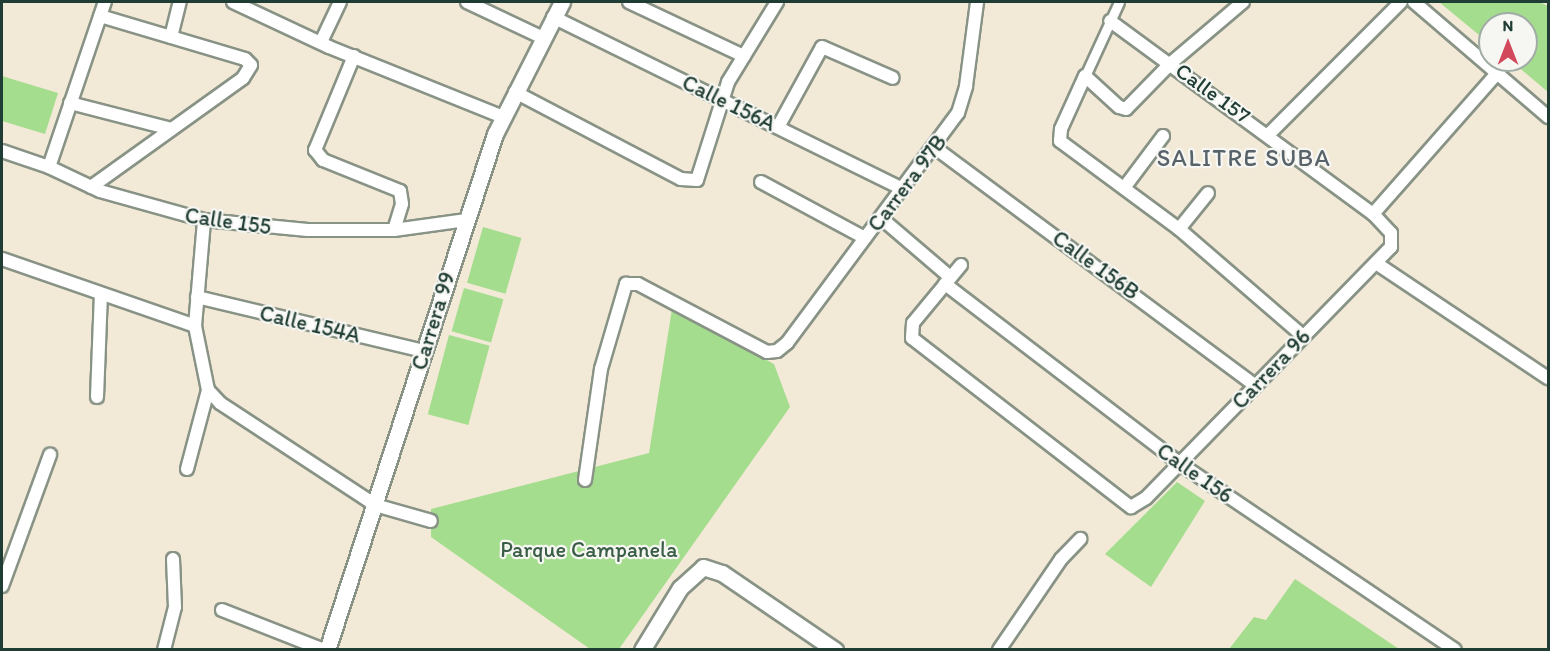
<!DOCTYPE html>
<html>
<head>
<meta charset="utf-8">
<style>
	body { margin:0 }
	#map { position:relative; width:1550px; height:651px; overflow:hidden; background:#f2e9d7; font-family:Itim,sans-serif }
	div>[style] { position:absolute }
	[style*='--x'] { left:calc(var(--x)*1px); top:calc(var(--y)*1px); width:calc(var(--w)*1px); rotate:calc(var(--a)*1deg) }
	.green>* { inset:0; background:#a5dd8e; transform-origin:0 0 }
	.roads { filter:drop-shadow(2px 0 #889386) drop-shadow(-2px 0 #889386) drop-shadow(0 2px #889386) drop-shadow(0 -2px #889386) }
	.pedestrian>* { height:9px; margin:-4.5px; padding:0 4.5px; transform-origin:4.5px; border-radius:4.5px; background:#fff }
	.minor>* { height:12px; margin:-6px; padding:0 6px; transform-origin:6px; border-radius:6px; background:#fff }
	.tertiary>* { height:15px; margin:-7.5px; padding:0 7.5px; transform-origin:7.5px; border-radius:7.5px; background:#fff }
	span { translate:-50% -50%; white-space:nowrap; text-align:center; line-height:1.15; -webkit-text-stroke:4.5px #f6f6f2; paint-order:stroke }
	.street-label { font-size:22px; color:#1f3d34 }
	.park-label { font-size:22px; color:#3a5d46 }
	.neighbourhood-label { font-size:24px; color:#586269; letter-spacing:1.5px }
	.frame { position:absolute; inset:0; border:3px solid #1f3d34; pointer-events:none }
	.north { position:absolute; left:1478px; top:12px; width:60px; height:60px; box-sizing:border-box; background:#f6f6f2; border:2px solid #a0aca6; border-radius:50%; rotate:0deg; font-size:16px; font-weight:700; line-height:24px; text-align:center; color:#1f3d34 }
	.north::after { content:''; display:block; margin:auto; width:21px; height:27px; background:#d1495b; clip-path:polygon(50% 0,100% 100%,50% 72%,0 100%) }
</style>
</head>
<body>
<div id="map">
	<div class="green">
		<i style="clip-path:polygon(1439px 2px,1539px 2px,1548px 6px,1548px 92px,1510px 60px,1526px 60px,1526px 24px,1490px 24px,1490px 44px)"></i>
		<i style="clip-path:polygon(2px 76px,58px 93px,45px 134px,2px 121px)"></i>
		<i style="left:483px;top:227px;width:40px;height:58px;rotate:16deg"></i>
		<i style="left:464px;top:288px;width:41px;height:45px;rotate:16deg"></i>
		<i style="clip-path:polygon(672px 309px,774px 364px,790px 407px,619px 649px,590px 649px,431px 537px,431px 509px,649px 453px)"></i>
		<i style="left:449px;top:335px;width:42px;height:82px;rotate:15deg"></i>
		<i style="clip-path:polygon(1177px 482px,1205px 501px,1151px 587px,1105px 554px)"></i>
		<i style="clip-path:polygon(1295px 579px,1399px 649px,1229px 649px,1254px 617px,1266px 620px)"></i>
	</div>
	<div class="roads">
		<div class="pedestrian">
			<i style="--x:1085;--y:76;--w:81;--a:-65.3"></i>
		</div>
		<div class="minor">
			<i style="--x:233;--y:2;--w:106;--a:25.1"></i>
			<i style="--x:329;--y:47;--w:188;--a:21.9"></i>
			<i style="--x:467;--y:2;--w:84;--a:25.3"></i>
			<i style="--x:629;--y:2;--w:127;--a:25.2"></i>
			<i style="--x:1243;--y:2;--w:94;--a:139.7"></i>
			<i style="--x:1171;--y:63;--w:64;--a:134.4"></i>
			<i style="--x:1126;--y:109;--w:7;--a:-164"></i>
			<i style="--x:1119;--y:107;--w:46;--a:-137.6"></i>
			<i style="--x:1085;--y:76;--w:58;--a:114.4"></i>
			<i style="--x:1061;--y:129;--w:12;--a:95"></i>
			<i style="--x:1060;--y:141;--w:148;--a:36.5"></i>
			<i style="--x:1179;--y:229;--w:162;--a:40.8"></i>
			<i style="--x:1414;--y:2;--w:177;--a:40.6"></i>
			<i style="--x:553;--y:17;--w:390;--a:26.2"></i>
			<i style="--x:171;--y:37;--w:36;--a:-76"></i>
			<i style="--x:321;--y:42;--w:44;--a:-64.6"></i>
			<i style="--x:354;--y:56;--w:102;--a:112.5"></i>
			<i style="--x:315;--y:150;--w:13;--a:51"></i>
			<i style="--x:323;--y:160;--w:83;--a:21.9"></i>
			<i style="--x:400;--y:191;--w:13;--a:81"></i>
			<i style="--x:402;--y:204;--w:27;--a:107"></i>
			<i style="--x:515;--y:92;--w:187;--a:27.7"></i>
			<i style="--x:681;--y:179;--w:16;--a:4"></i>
			<i style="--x:697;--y:180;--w:103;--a:-72.4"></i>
			<i style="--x:728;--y:82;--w:94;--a:-58.5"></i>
			<i style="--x:70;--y:103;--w:104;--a:14.4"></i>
			<i style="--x:778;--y:127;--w:91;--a:-61.2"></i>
			<i style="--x:822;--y:47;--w:77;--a:23.6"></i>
			<i style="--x:1268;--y:135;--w:188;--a:-45"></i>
			<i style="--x:934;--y:147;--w:400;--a:36.6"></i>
			<i style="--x:2;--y:151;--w:50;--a:18.8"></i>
			<i style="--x:49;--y:167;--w:56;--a:25.2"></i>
			<i style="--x:100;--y:191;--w:108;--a:15.6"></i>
			<i style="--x:204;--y:220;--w:104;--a:5.5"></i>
			<i style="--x:308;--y:230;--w:86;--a:0"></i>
			<i style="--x:394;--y:230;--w:73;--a:-7.9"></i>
			<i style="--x:49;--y:167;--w:174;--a:-71.3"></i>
			<i style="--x:761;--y:182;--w:118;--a:28.3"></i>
			<i style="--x:91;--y:187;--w:187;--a:-35.6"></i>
			<i style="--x:243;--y:78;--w:15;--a:-58"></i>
			<i style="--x:251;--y:65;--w:8;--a:-135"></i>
			<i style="--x:245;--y:59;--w:151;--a:-163.5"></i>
			<i style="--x:1124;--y:188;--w:65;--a:-53.1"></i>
			<i style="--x:1373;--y:214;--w:191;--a:-48.6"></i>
			<i style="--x:881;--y:218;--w:91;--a:40.5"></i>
			<i style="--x:1179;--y:229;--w:46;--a:-51.1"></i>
			<i style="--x:2;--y:259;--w:204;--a:19.1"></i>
			<i style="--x:1376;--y:263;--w:207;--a:33.8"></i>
			<i style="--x:961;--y:265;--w:75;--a:129.6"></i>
			<i style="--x:913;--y:323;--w:15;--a:94"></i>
			<i style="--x:912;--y:338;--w:277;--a:37.7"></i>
			<i style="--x:1131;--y:507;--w:17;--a:-31"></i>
			<i style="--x:1146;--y:498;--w:351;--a:-45.7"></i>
			<i style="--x:1391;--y:247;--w:14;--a:-90"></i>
			<i style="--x:1391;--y:233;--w:26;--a:-133"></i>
			<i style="--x:1373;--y:214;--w:326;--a:-143.7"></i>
			<i style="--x:945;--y:284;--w:295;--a:37.4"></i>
			<i style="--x:1179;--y:463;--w:333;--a:34.1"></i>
			<i style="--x:197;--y:297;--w:233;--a:13.4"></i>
			<i style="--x:208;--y:390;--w:18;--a:47"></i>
			<i style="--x:220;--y:403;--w:186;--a:33.3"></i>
			<i style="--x:375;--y:505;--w:58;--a:15.9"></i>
			<i style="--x:97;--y:397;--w:103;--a:-87.8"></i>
			<i style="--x:187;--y:469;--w:82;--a:-75.1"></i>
			<i style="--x:208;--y:390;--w:65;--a:-101.5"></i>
			<i style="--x:195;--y:326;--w:106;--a:-85.1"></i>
			<i style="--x:585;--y:480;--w:112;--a:-81.8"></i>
			<i style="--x:601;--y:369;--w:89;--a:-73.6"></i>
			<i style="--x:626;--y:284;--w:12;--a:0"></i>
			<i style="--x:638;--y:284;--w:146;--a:27.8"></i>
			<i style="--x:767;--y:352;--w:10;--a:-6"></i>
			<i style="--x:777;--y:351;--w:13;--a:-39"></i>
			<i style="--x:787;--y:343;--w:287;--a:-53.4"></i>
			<i style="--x:958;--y:113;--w:28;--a:-73"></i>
			<i style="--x:966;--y:86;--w:85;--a:-82.5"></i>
			<i style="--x:2;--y:586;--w:140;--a:-69.9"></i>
			<i style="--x:222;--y:610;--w:110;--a:21.4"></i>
			<i style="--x:164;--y:650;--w:44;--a:-75.7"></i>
			<i style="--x:175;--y:607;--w:48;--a:-92.4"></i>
			<i style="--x:999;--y:650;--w:110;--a:-55.7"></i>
			<i style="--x:1061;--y:559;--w:28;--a:-46"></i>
		</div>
		<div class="tertiary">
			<i style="--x:327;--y:650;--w:543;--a:-71.97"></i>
			<i style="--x:495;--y:134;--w:148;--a:-63.1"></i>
			<i style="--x:642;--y:650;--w:73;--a:-58.5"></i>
			<i style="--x:680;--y:588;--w:31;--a:-42"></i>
			<i style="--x:703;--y:567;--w:20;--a:18"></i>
			<i style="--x:722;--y:573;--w:137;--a:34.3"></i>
		</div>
	</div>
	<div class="street-label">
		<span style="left:1213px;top:93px;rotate:36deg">Calle 157</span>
		<span style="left:729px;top:103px;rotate:26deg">Calle 156A</span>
		<span style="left:907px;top:183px;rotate:-53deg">Carrera 97B</span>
		<span style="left:228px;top:221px;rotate:8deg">Calle 155</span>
		<span style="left:1096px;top:265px;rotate:36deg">Calle 156B</span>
		<span style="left:433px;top:321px;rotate:-73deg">Carrera 99</span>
		<span style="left:310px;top:324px;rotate:13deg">Calle 154A</span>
		<span style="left:1271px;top:369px;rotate:-46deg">Carrera 96</span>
		<span style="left:1195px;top:473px;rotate:35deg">Calle 156</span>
	</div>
	<div class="park-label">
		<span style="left:589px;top:550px">Parque Campanela</span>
	</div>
	<div class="neighbourhood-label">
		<span style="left:1244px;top:158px">SALITRE SUBA</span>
	</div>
	<div class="frame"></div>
	<div class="north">N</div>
</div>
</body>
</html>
